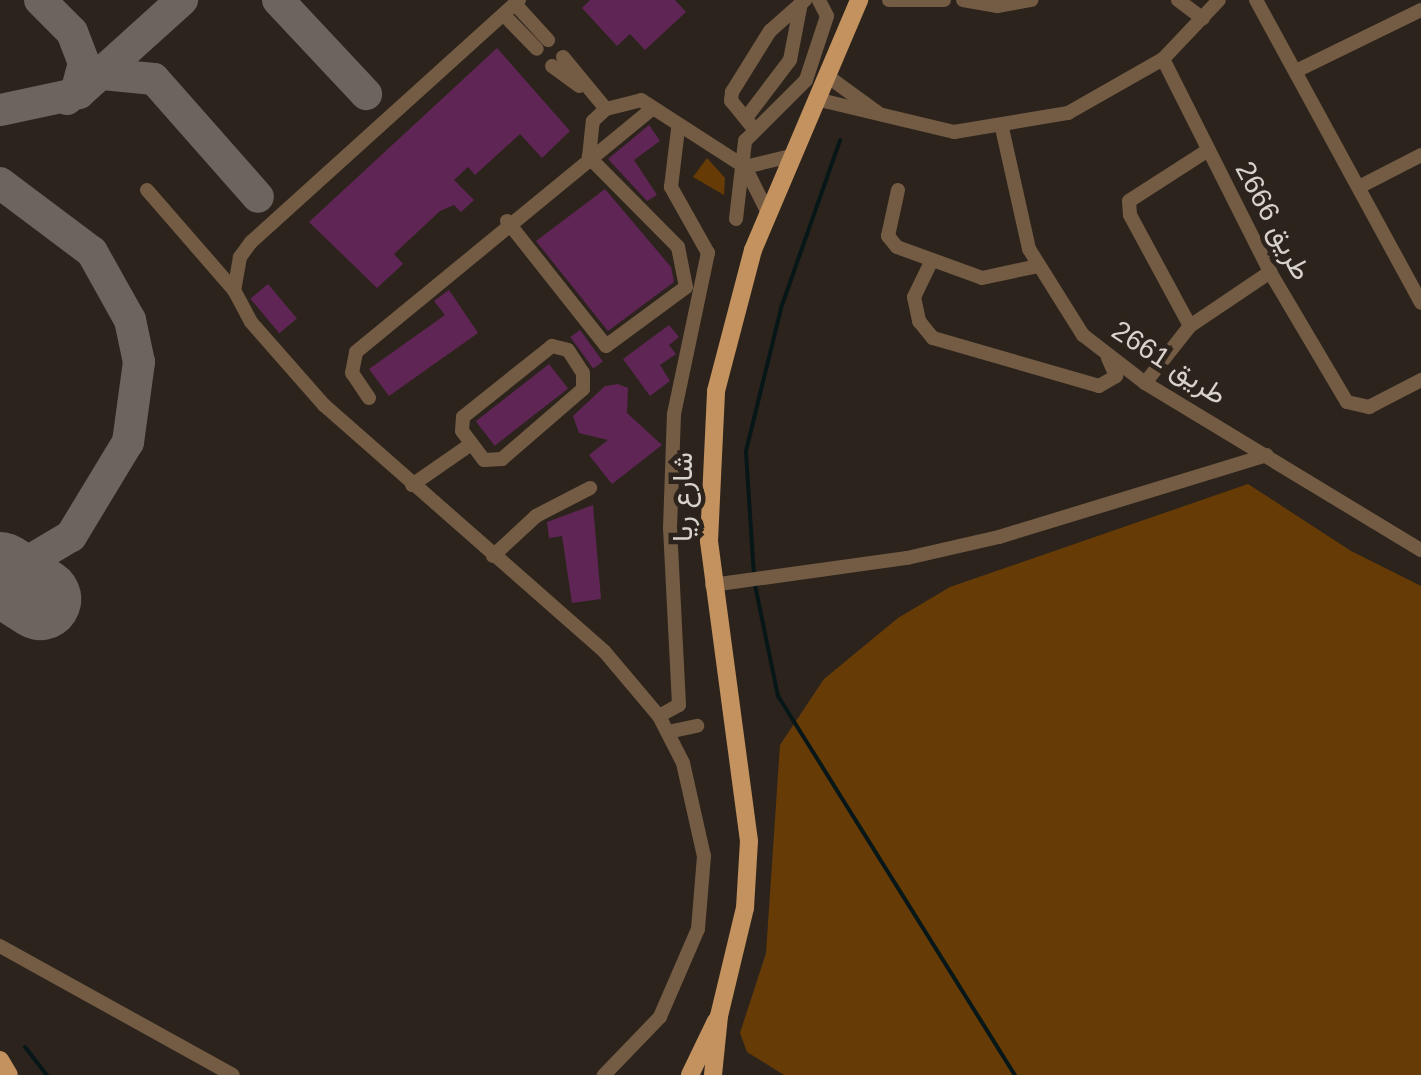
<!DOCTYPE html>
<html>
<head>
<meta charset="utf-8">
<style>
	body { margin:0 }
	#map { position:relative; width:1421px; height:1075px; overflow:hidden; background:#2c241c; font-family:Arial,Vazirmatn,sans-serif }
	div>[style] { position:absolute }
	[style*='--x'] { left:calc(var(--x)*1px); top:calc(var(--y)*1px); width:calc(var(--w)*1px); rotate:calc(var(--a)*1deg) }
	.green>* { inset:0; background:#673b06 }
	.stream>* { height:4px; margin:-2px; padding:0 2px; transform-origin:2px; border-radius:2px; background:#071617 }
	.taxiway>* { height:32px; margin:-16px; padding:0 16px; transform-origin:16px; border-radius:16px; background:#6c655e }
	.runway>* { height:82px; margin:-41px; padding:0 41px; transform-origin:41px; border-radius:41px; background:#6c655e }
	.building>* { inset:0; background:#5f2555; transform-origin:0 0 }
	.minor>* { height:14px; margin:-7px; padding:0 7px; transform-origin:7px; border-radius:7px; background:#745c44 }
	.major>* { height:18px; margin:-9px; padding:0 9px; transform-origin:9px; border-radius:9px; background:#c3925f }
	span { translate:-50% -50%; white-space:nowrap; text-align:center; line-height:1.15; -webkit-text-stroke:9px #2c241c; paint-order:stroke }
	.street-label { font-size:28px; color:#d8d2cd }
</style>
</head>
<body>
<div id="map">
	<div class="green">
		<i style="clip-path:polygon(707px 158px,725px 178px,724px 195px,693px 177px)"></i>
		<i style="clip-path:polygon(1248px 484px,1351px 551px,1421px 586px,1421px 1075px,784px 1075px,747px 1052px,740px 1033px,766px 953px,780px 745px,824px 679px,898px 618px,950px 587px)"></i>
	</div>
	<div class="stream">
		<i style="--x:754;--y:576;--w:125;--a:-93.7"></i>
		<i style="--x:746;--y:451;--w:147;--a:-76.2"></i>
		<i style="--x:781;--y:308;--w:178;--a:-70.6"></i>
		<i style="--x:755;--y:585;--w:113;--a:78.3"></i>
		<i style="--x:778;--y:696;--w:447;--a:58"></i>
		<i style="--x:25;--y:1047;--w:36;--a:52"></i>
	</div>
	<div class="taxiway">
		<i style="--x:40;--y:0;--w:45;--a:45"></i>
		<i style="--x:72;--y:32;--w:33;--a:69"></i>
		<i style="--x:84;--y:63;--w:27;--a:105"></i>
		<i style="--x:77;--y:89;--w:14;--a:135"></i>
		<i style="--x:278;--y:0;--w:129;--a:46.9"></i>
		<i style="--x:103;--y:74;--w:51;--a:5.6"></i>
		<i style="--x:154;--y:79;--w:157;--a:48.6"></i>
		<i style="--x:0;--y:110;--w:81;--a:-12.1"></i>
		<i style="--x:79;--y:93;--w:139;--a:-42.1"></i>
		<i style="--x:0;--y:183;--w:115;--a:36.9"></i>
		<i style="--x:92;--y:252;--w:78;--a:60.8"></i>
		<i style="--x:130;--y:320;--w:43;--a:77.9"></i>
		<i style="--x:139;--y:362;--w:81;--a:97.8"></i>
		<i style="--x:128;--y:442;--w:110;--a:121.2"></i>
		<i style="--x:71;--y:536;--w:49;--a:149.2"></i>
		<i style="--x:29;--y:561;--w:29;--a:180"></i>
	</div>
	<div class="runway">
		<i style="--x:0;--y:573;--w:48;--a:33"></i>
	</div>
	<div class="building">
		<i style="clip-path:polygon(590px 0,675px 0,686px 12px,645px 50px,630px 34px,617px 46px,582px 8px)"></i>
		<i style="clip-path:polygon(497px 48px,570px 131px,542px 158px,520px 134px,475px 175px,468px 167px,454px 180px,474px 200px,461px 212px,454px 205px,440px 211px,394px 254px,403px 264px,377px 288px,309px 222px)"></i>
		<i style="clip-path:polygon(649px 125px,660px 141px,634px 160px,657px 195px,647px 201px,608px 159px)"></i>
		<i style="clip-path:polygon(605px 189px,671px 267px,674px 282px,608px 331px,536px 241px)"></i>
		<i style="left:268px;top:284px;width:45px;height:23px;rotate:50deg"></i>
		<i style="clip-path:polygon(449px 290px,478px 333px,389px 396px,369px 369px,445px 315px,434px 301px)"></i>
		<i style="clip-path:polygon(669px 325px,679px 337px,669px 345px,676px 354px,660px 365px,670px 381px,650px 396px,623px 359px)"></i>
		<i style="left:580px;top:330px;width:39px;height:12px;rotate:54deg"></i>
		<i style="left:549px;top:364px;width:31px;height:93px;rotate:52deg"></i>
		<i style="clip-path:polygon(618px 384px,628px 388px,627px 413px,662px 445px,612px 484px,589px 455px,608px 440px,579px 433px,573px 416px,605px 386px)"></i>
		<i style="clip-path:polygon(593px 505px,601px 599px,572px 603px,562px 536px,549px 538px,547px 522px)"></i>
	</div>
	<div class="minor">
		<i style="--x:519;--y:0;--w:361;--a:137.9"></i>
		<i style="--x:251;--y:242;--w:19;--a:126"></i>
		<i style="--x:240;--y:257;--w:34;--a:100"></i>
		<i style="--x:234;--y:290;--w:36;--a:62"></i>
		<i style="--x:251;--y:322;--w:111;--a:48.7"></i>
		<i style="--x:324;--y:405;--w:373;--a:41.3"></i>
		<i style="--x:604;--y:651;--w:85;--a:49.8"></i>
		<i style="--x:659;--y:716;--w:53;--a:62.9"></i>
		<i style="--x:683;--y:763;--w:95;--a:77.3"></i>
		<i style="--x:704;--y:856;--w:73;--a:94.7"></i>
		<i style="--x:698;--y:929;--w:96;--a:113.4"></i>
		<i style="--x:660;--y:1017;--w:81;--a:134"></i>
		<i style="--x:889;--y:0;--w:55;--a:0"></i>
		<i style="--x:963;--y:0;--w:35;--a:10"></i>
		<i style="--x:997;--y:6;--w:35;--a:-10"></i>
		<i style="--x:1178;--y:0;--w:31;--a:37"></i>
		<i style="--x:1256;--y:0;--w:345;--a:61.4"></i>
		<i style="--x:515;--y:4;--w:49;--a:47.5"></i>
		<i style="--x:504;--y:15;--w:47;--a:45.9"></i>
		<i style="--x:563;--y:57;--w:67;--a:50.4"></i>
		<i style="--x:606;--y:109;--w:36;--a:-14"></i>
		<i style="--x:641;--y:100;--w:124;--a:32.8"></i>
		<i style="--x:745;--y:167;--w:51;--a:63.4"></i>
		<i style="--x:1163;--y:59;--w:238;--a:63.3"></i>
		<i style="--x:1270;--y:272;--w:151;--a:59.4"></i>
		<i style="--x:1347;--y:402;--w:23;--a:13"></i>
		<i style="--x:1369;--y:407;--w:59;--a:-27.4"></i>
		<i style="--x:552;--y:66;--w:34;--a:36"></i>
		<i style="--x:1296;--y:71;--w:139;--a:-26"></i>
		<i style="--x:830;--y:78;--w:59;--a:36.1"></i>
		<i style="--x:820;--y:100;--w:138;--a:13.4"></i>
		<i style="--x:954;--y:132;--w:116;--a:-9.5"></i>
		<i style="--x:1068;--y:113;--w:109;--a:-29.6"></i>
		<i style="--x:1163;--y:59;--w:81;--a:-46.5"></i>
		<i style="--x:746;--y:118;--w:73;--a:-52.8"></i>
		<i style="--x:790;--y:60;--w:58;--a:-79.1"></i>
		<i style="--x:1002;--y:128;--w:124;--a:77.4"></i>
		<i style="--x:1029;--y:249;--w:102;--a:57.9"></i>
		<i style="--x:1083;--y:335;--w:78;--a:37.7"></i>
		<i style="--x:1145;--y:383;--w:323;--a:31.2"></i>
		<i style="--x:754;--y:129;--w:36;--a:-129"></i>
		<i style="--x:731;--y:101;--w:9;--a:-84"></i>
		<i style="--x:732;--y:92;--w:72;--a:-58.1"></i>
		<i style="--x:770;--y:31;--w:47;--a:-41.5"></i>
		<i style="--x:745;--y:167;--w:51;--a:-13.5"></i>
		<i style="--x:1359;--y:187;--w:70;--a:-27.3"></i>
		<i style="--x:147;--y:190;--w:133;--a:49"></i>
		<i style="--x:898;--y:190;--w:47;--a:102.3"></i>
		<i style="--x:888;--y:236;--w:14;--a:51"></i>
		<i style="--x:897;--y:247;--w:90;--a:20"></i>
		<i style="--x:982;--y:278;--w:57;--a:-12.1"></i>
		<i style="--x:736;--y:219;--w:79;--a:-83.4"></i>
		<i style="--x:745;--y:141;--w:86;--a:-45"></i>
		<i style="--x:806;--y:80;--w:67;--a:-71.8"></i>
		<i style="--x:827;--y:16;--w:18;--a:-117"></i>
		<i style="--x:507;--y:221;--w:159;--a:51.6"></i>
		<i style="--x:606;--y:346;--w:99;--a:-36.4"></i>
		<i style="--x:686;--y:287;--w:41;--a:-101.3"></i>
		<i style="--x:678;--y:247;--w:127;--a:-134.7"></i>
		<i style="--x:589;--y:157;--w:36;--a:-84"></i>
		<i style="--x:593;--y:121;--w:18;--a:-43"></i>
		<i style="--x:932;--y:260;--w:41;--a:115.9"></i>
		<i style="--x:914;--y:297;--w:25;--a:78"></i>
		<i style="--x:919;--y:321;--w:22;--a:51"></i>
		<i style="--x:933;--y:338;--w:173;--a:16.1"></i>
		<i style="--x:1099;--y:386;--w:20;--a:-30"></i>
		<i style="--x:1116;--y:376;--w:20;--a:-114"></i>
		<i style="--x:1190;--y:326;--w:126;--a:-118.4"></i>
		<i style="--x:1130;--y:215;--w:14;--a:-94"></i>
		<i style="--x:1129;--y:201;--w:94;--a:-32.8"></i>
		<i style="--x:552;--y:346;--w:16;--a:14"></i>
		<i style="--x:568;--y:350;--w:27;--a:57"></i>
		<i style="--x:583;--y:373;--w:16;--a:90"></i>
		<i style="--x:583;--y:389;--w:107;--a:139.2"></i>
		<i style="--x:502;--y:459;--w:18;--a:177"></i>
		<i style="--x:484;--y:460;--w:36;--a:-127"></i>
		<i style="--x:462;--y:431;--w:14;--a:-86"></i>
		<i style="--x:463;--y:417;--w:114;--a:-38.6"></i>
		<i style="--x:1145;--y:383;--w:73;--a:-51.7"></i>
		<i style="--x:1190;--y:326;--w:97;--a:-34"></i>
		<i style="--x:369;--y:398;--w:30;--a:-124"></i>
		<i style="--x:352;--y:373;--w:21;--a:-79"></i>
		<i style="--x:356;--y:352;--w:383;--a:-39.4"></i>
		<i style="--x:412;--y:485;--w:72;--a:-34.8"></i>
		<i style="--x:493;--y:556;--w:59;--a:-42.9"></i>
		<i style="--x:536;--y:516;--w:61;--a:-27.4"></i>
		<i style="--x:712;--y:585;--w:197;--a:-7.9"></i>
		<i style="--x:907;--y:558;--w:94;--a:-12.9"></i>
		<i style="--x:999;--y:537;--w:280;--a:-17"></i>
		<i style="--x:659;--y:716;--w:23;--a:-29"></i>
		<i style="--x:679;--y:705;--w:177;--a:-92.9"></i>
		<i style="--x:670;--y:528;--w:114;--a:-88"></i>
		<i style="--x:674;--y:414;--w:165;--a:-78.1"></i>
		<i style="--x:708;--y:253;--w:76;--a:-119.3"></i>
		<i style="--x:671;--y:187;--w:58;--a:-83.1"></i>
		<i style="--x:668;--y:732;--w:30;--a:-12"></i>
		<i style="--x:0;--y:946;--w:266;--a:29"></i>
	</div>
	<div class="major">
		<i style="--x:0;--y:1060;--w:17;--a:59"></i>
		<i style="--x:690;--y:1075;--w:60;--a:-64.3"></i>
		<i style="--x:713;--y:1075;--w:59;--a:-84.2"></i>
		<i style="--x:719;--y:1016;--w:111;--a:-76.5"></i>
		<i style="--x:745;--y:908;--w:67;--a:-86.6"></i>
		<i style="--x:749;--y:841;--w:303;--a:-97.6"></i>
		<i style="--x:709;--y:541;--w:150;--a:-87.3"></i>
		<i style="--x:716;--y:391;--w:146;--a:-75.3"></i>
		<i style="--x:753;--y:250;--w:272;--a:-67"></i>
	</div>
	<div class="street-label">
		<span style="left:1273px;top:221px;rotate:62deg">طريق 2666</span>
		<span style="left:1169px;top:363px;rotate:33deg">طريق 2661</span>
		<span style="left:683px;top:497px;rotate:-90deg">شارع ريا</span>
	</div>
</div>
</body>
</html>
